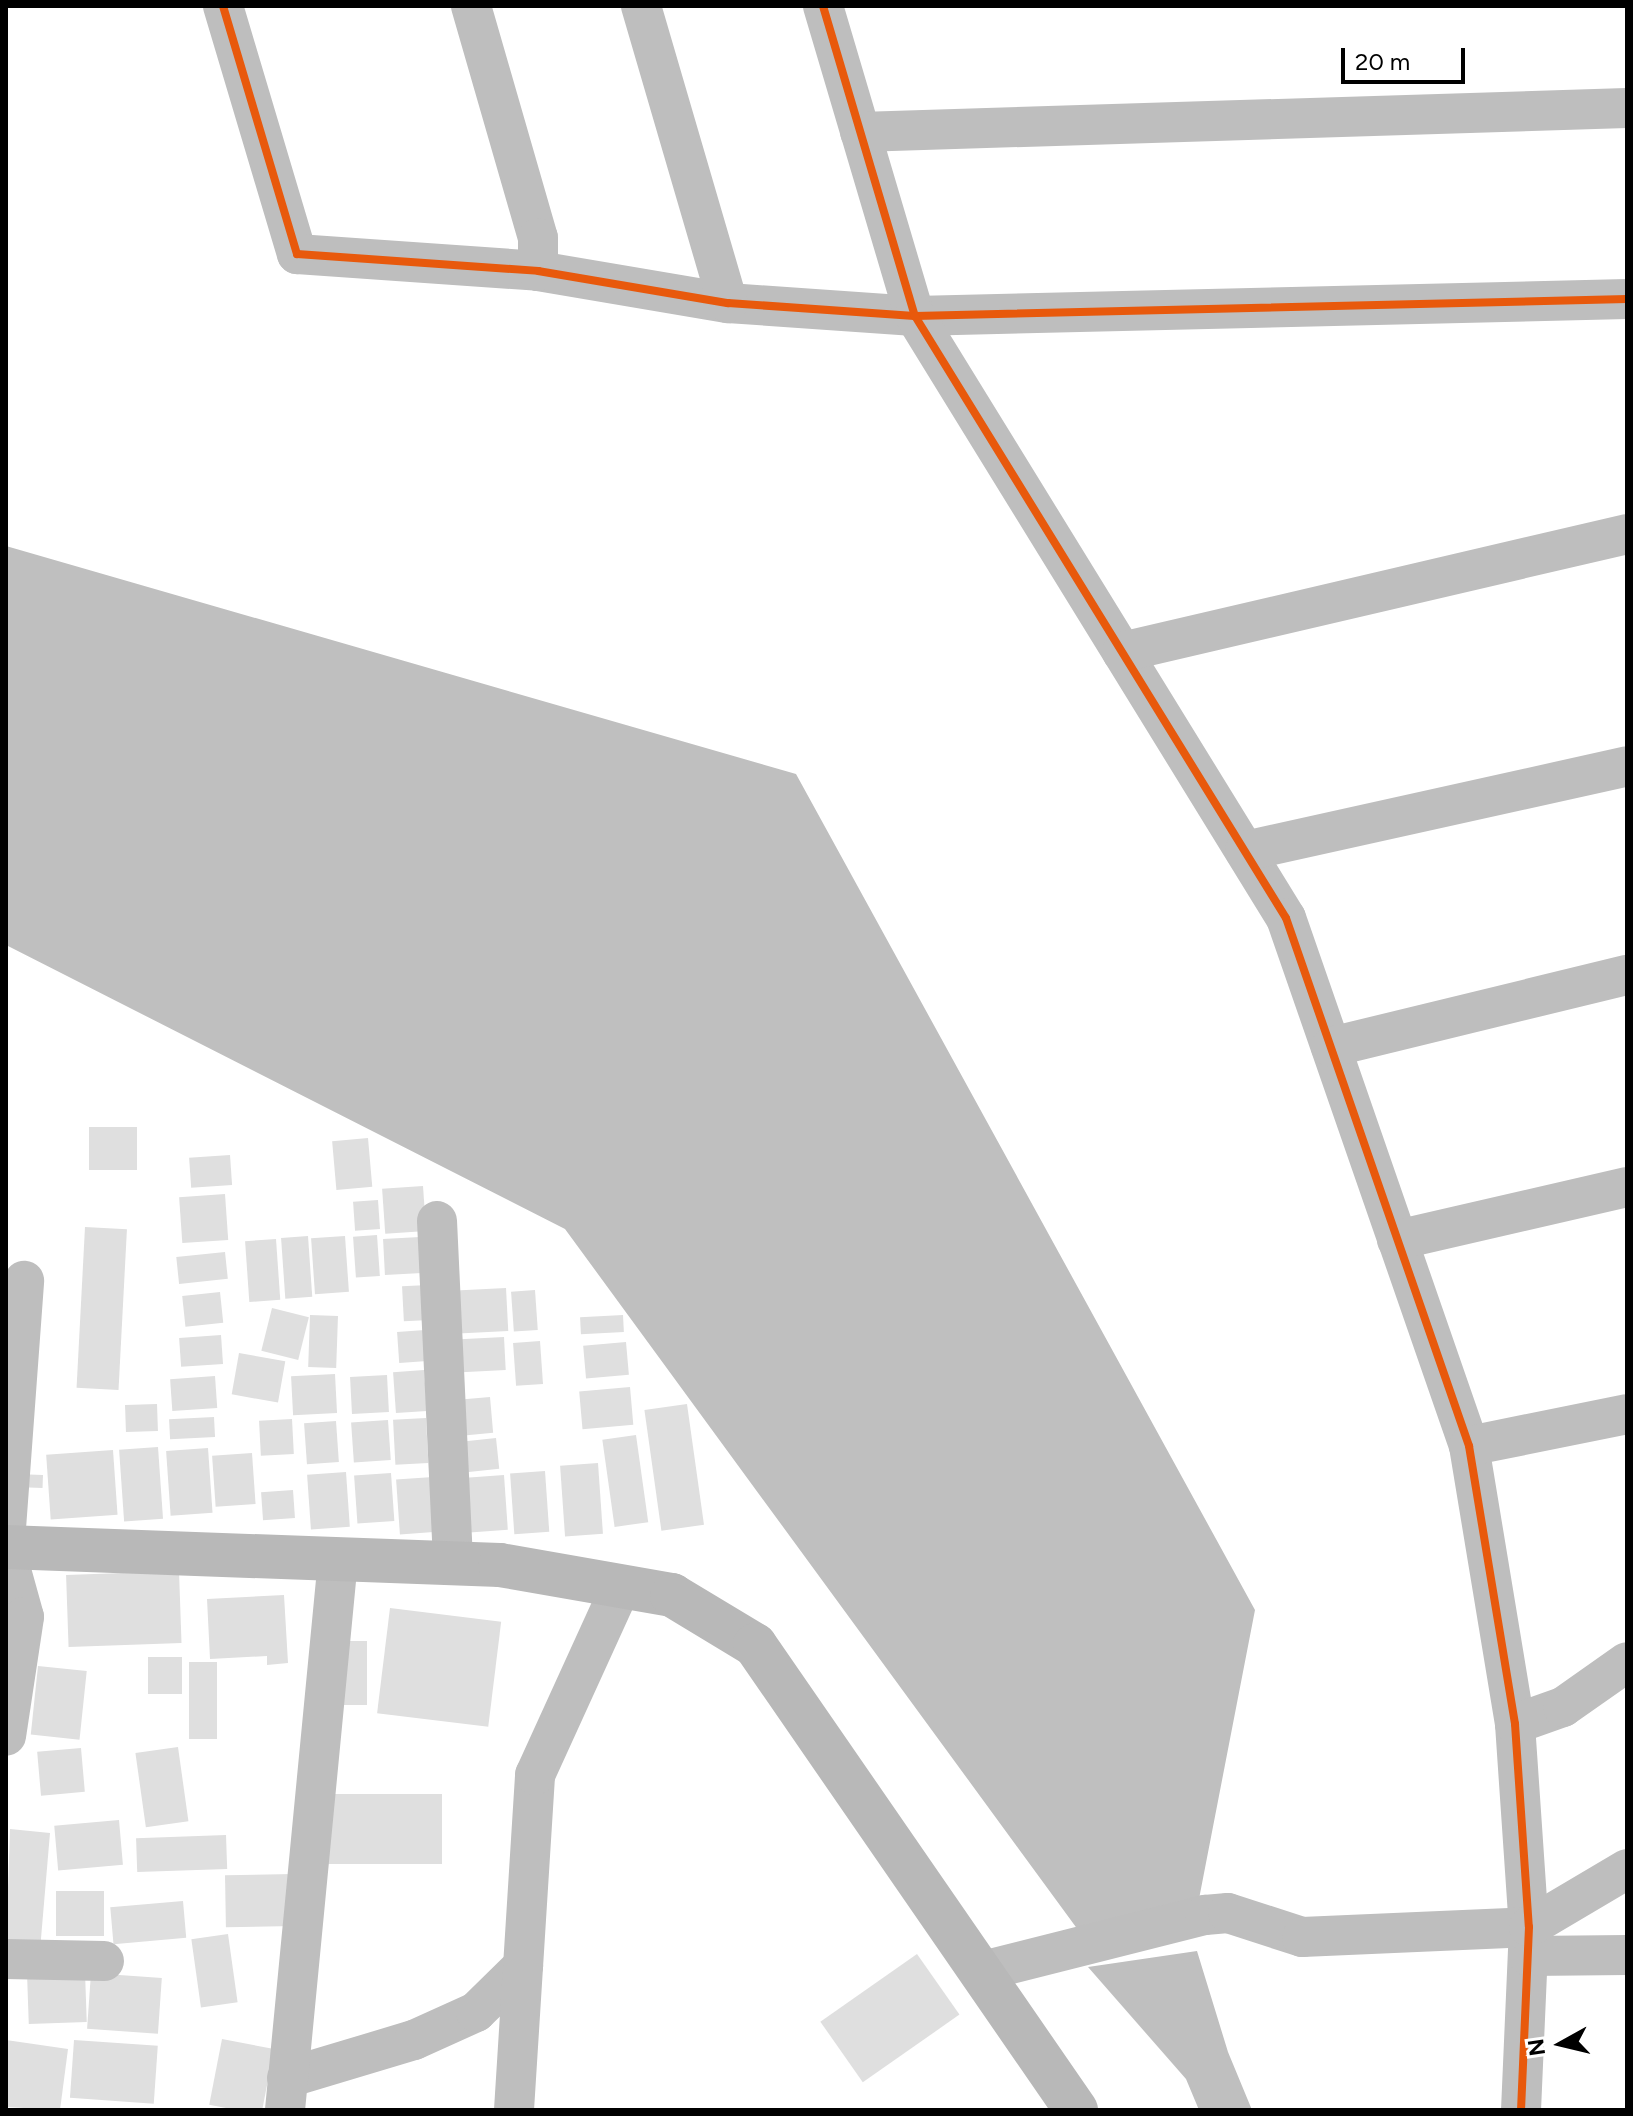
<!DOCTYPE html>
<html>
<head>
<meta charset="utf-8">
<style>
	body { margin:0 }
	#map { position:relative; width:1633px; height:2116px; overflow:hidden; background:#fff; font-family:Figtree,sans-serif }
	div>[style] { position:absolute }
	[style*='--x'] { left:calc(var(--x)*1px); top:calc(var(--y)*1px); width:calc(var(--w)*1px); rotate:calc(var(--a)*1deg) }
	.water>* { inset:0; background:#bfbfbf }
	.building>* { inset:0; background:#dfdfdf; transform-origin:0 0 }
	.street>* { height:40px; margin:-20px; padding:0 20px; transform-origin:20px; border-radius:20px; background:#bebebe }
	.secondary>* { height:44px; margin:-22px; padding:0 22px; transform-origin:22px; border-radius:22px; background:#b8b8b8 }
	.cycleway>* { height:8px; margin:-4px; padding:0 4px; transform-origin:4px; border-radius:4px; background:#e8590c }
	span { translate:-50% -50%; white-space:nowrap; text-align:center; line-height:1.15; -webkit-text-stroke:7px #fff; paint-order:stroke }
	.frame { position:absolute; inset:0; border:8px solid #000; pointer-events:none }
	.north { position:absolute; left:1521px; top:2004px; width:80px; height:80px; -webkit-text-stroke:6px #fff; paint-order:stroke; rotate:262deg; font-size:22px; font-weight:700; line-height:32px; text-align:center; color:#000 }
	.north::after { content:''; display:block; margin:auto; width:28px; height:36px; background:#000; clip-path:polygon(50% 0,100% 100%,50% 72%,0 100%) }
	.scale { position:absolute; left:1341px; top:48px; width:124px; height:36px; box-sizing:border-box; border:4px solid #000; border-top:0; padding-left:10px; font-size:24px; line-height:28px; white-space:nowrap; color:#000; -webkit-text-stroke:6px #fff; paint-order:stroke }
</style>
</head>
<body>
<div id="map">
	<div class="water">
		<i style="clip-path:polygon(6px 546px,796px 774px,1255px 1610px,1199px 1899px,1081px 1934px,565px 1229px,6px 945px)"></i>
		<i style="clip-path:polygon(1197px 1951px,1228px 2052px,1252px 2110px,1199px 2110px,1186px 2079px,1088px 1967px)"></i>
	</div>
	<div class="building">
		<i style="left:89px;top:1127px;width:48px;height:43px"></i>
		<i style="left:368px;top:1138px;width:49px;height:36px;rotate:85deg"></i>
		<i style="left:230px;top:1155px;width:30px;height:41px;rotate:86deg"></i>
		<i style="left:423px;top:1186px;width:45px;height:41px;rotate:86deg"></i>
		<i style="left:225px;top:1194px;width:46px;height:46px;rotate:86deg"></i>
		<i style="left:378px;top:1200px;width:29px;height:25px;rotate:86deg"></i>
		<i style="left:85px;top:1227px;width:42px;height:161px;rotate:3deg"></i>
		<i style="left:377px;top:1235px;width:41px;height:24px;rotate:86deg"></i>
		<i style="left:308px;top:1236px;width:61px;height:27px;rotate:86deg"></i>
		<i style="left:345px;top:1236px;width:56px;height:34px;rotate:86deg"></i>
		<i style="left:420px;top:1237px;width:36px;height:37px;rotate:87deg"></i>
		<i style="left:276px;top:1239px;width:61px;height:31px;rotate:86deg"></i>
		<i style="left:225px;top:1252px;width:27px;height:49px;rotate:84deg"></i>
		<i style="left:428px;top:1285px;width:35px;height:26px;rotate:87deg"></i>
		<i style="left:506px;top:1288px;width:43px;height:50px;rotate:87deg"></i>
		<i style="left:535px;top:1290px;width:40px;height:24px;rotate:86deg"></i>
		<i style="left:220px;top:1292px;width:31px;height:38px;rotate:84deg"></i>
		<i style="left:272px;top:1308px;width:38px;height:44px;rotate:14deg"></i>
		<i style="left:310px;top:1315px;width:28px;height:52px;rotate:2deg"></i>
		<i style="left:623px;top:1315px;width:17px;height:43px;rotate:87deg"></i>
		<i style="left:425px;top:1330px;width:31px;height:28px;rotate:86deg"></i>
		<i style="left:221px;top:1335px;width:29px;height:42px;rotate:86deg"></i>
		<i style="left:504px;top:1337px;width:33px;height:54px;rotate:87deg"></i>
		<i style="left:540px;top:1341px;width:43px;height:27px;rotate:86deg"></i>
		<i style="left:626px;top:1342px;width:33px;height:43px;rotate:85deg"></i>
		<i style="left:239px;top:1353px;width:47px;height:42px;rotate:10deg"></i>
		<i style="left:424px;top:1370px;width:41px;height:31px;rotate:86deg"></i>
		<i style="left:335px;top:1374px;width:39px;height:44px;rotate:87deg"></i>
		<i style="left:387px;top:1375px;width:37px;height:37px;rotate:87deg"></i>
		<i style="left:215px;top:1376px;width:32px;height:45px;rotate:86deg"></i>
		<i style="left:630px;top:1387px;width:38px;height:51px;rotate:85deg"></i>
		<i style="left:490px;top:1397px;width:36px;height:29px;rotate:85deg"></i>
		<i style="left:157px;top:1404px;width:27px;height:32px;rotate:88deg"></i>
		<i style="left:687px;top:1404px;width:122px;height:43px;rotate:82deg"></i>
		<i style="left:214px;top:1417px;width:20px;height:45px;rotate:87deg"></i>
		<i style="left:426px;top:1418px;width:45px;height:33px;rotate:87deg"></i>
		<i style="left:292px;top:1419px;width:35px;height:33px;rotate:87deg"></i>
		<i style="left:388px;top:1420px;width:40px;height:37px;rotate:86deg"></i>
		<i style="left:336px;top:1421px;width:41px;height:32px;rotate:86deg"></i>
		<i style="left:636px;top:1435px;width:88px;height:34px;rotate:82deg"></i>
		<i style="left:496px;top:1438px;width:31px;height:33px;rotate:84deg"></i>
		<i style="left:158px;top:1447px;width:72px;height:39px;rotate:86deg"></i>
		<i style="left:208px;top:1448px;width:65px;height:42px;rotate:86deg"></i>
		<i style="left:113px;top:1450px;width:65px;height:67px;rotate:86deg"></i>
		<i style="left:252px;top:1453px;width:51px;height:40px;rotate:86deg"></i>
		<i style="left:598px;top:1463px;width:71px;height:38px;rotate:86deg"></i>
		<i style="left:545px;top:1471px;width:61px;height:35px;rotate:86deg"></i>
		<i style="left:346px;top:1472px;width:55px;height:39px;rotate:86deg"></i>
		<i style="left:391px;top:1473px;width:48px;height:37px;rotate:86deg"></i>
		<i style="left:16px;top:1474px;width:27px;height:13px;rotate:2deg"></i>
		<i style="left:504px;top:1475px;width:55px;height:45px;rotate:86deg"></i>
		<i style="left:433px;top:1477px;width:55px;height:37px;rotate:86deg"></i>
		<i style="left:293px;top:1490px;width:28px;height:32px;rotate:86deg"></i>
		<i style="left:179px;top:1571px;width:72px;height:113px;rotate:88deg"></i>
		<i style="clip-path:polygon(284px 1595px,288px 1663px,267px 1665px,267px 1656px,210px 1659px,207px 1599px)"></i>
		<i style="left:390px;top:1608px;width:112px;height:106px;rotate:7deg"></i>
		<i style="left:339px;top:1641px;width:28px;height:64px"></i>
		<i style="left:148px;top:1657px;width:34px;height:37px"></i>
		<i style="left:189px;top:1662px;width:28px;height:77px"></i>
		<i style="left:38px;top:1666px;width:49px;height:69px;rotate:6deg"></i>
		<i style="left:178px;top:1747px;width:75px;height:43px;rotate:82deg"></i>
		<i style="left:81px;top:1748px;width:44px;height:44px;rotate:85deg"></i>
		<i style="left:317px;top:1794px;width:125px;height:70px"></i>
		<i style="left:119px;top:1820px;width:45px;height:65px;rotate:85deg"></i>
		<i style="clip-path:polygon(10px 1829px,50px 1833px,40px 1950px,6px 1947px)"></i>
		<i style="left:226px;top:1835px;width:34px;height:90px;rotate:88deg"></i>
		<i style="left:293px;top:1874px;width:52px;height:68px;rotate:89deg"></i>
		<i style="left:56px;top:1891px;width:48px;height:45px"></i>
		<i style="left:183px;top:1901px;width:37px;height:73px;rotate:85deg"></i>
		<i style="left:228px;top:1934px;width:69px;height:37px;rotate:82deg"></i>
		<i style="left:917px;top:1954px;width:74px;height:118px;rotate:55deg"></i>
		<i style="left:85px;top:1972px;width:50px;height:58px;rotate:88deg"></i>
		<i style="left:91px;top:1973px;width:71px;height:56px;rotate:4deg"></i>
		<i style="left:222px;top:2039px;width:53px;height:67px;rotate:11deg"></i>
		<i style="clip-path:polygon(6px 2040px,68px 2049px,60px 2110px,6px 2107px)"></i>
		<i style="left:74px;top:2040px;width:84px;height:58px;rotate:4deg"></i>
	</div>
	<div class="street">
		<i style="--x:223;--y:6;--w:259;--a:73.4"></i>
		<i style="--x:297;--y:254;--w:242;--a:4"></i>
		<i style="--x:538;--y:271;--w:193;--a:9.6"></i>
		<i style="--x:728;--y:303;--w:187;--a:4"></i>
		<i style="--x:915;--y:316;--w:712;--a:-1.37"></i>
		<i style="--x:471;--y:6;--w:241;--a:73.9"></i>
		<i style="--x:538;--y:238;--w:33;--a:90"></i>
		<i style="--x:641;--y:6;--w:309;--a:73.7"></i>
		<i style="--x:823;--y:6;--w:323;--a:73.5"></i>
		<i style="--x:915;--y:316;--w:707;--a:58.36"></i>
		<i style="--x:1286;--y:918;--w:559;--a:70.88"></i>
		<i style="--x:1469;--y:1446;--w:282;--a:80.6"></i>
		<i style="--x:1515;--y:1724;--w:203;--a:86.1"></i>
		<i style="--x:1529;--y:1927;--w:183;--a:92.5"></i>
		<i style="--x:860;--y:132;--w:767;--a:-1.79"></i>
		<i style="--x:1122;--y:652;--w:519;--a:-13.15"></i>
		<i style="--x:1245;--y:851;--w:391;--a:-12.5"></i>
		<i style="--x:1331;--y:1047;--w:305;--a:-13.7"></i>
		<i style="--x:437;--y:1221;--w:342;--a:87.3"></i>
		<i style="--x:1397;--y:1240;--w:236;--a:-13"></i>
		<i style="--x:1469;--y:1446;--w:161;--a:-11.4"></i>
		<i style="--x:6;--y:1528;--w:248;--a:-85.8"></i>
		<i style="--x:6;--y:1552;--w:67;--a:74.5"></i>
		<i style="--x:24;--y:1617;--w:120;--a:98.6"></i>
		<i style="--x:1515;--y:1724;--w:51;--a:-19.5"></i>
		<i style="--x:1563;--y:1707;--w:78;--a:-35.1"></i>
		<i style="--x:1528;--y:1956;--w:99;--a:-0.6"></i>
		<i style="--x:6;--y:1959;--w:98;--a:1.2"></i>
		<i style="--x:983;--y:1971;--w:229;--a:-14.2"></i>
		<i style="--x:1205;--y:1915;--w:23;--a:-5"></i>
		<i style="--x:1228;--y:1913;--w:78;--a:18"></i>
		<i style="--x:1302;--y:1937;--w:227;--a:-2.5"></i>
		<i style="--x:1529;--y:1927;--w:114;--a:-30.6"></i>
		<i style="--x:287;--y:2078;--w:133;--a:-16.7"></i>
		<i style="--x:414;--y:2040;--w:68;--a:-24.3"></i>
		<i style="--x:476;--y:2012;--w:66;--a:-44.4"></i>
		<i style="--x:285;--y:2110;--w:553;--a:-84.5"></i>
		<i style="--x:514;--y:2110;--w:336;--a:-86.4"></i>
		<i style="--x:535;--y:1775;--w:208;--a:-65.5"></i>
	</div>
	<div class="secondary">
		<i style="--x:6;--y:1547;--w:494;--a:2.1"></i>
		<i style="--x:500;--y:1565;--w:175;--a:9.9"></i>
		<i style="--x:672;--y:1595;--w:97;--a:31.1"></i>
		<i style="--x:755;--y:1645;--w:565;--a:55.38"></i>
	</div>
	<div class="cycleway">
		<i style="--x:223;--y:6;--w:259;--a:73.4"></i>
		<i style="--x:297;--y:254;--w:242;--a:4"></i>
		<i style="--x:538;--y:271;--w:193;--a:9.6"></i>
		<i style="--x:728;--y:303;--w:187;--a:4"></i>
		<i style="--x:915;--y:316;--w:712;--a:-1.37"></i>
		<i style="--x:823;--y:6;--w:323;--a:73.5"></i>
		<i style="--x:915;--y:316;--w:707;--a:58.36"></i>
		<i style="--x:1286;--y:918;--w:559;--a:70.88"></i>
		<i style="--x:1469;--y:1446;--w:282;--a:80.6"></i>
		<i style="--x:1515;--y:1724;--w:203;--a:86.1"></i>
		<i style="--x:1529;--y:1927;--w:183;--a:92.5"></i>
	</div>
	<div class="frame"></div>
	<div class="north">N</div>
	<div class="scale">20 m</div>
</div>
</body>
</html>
